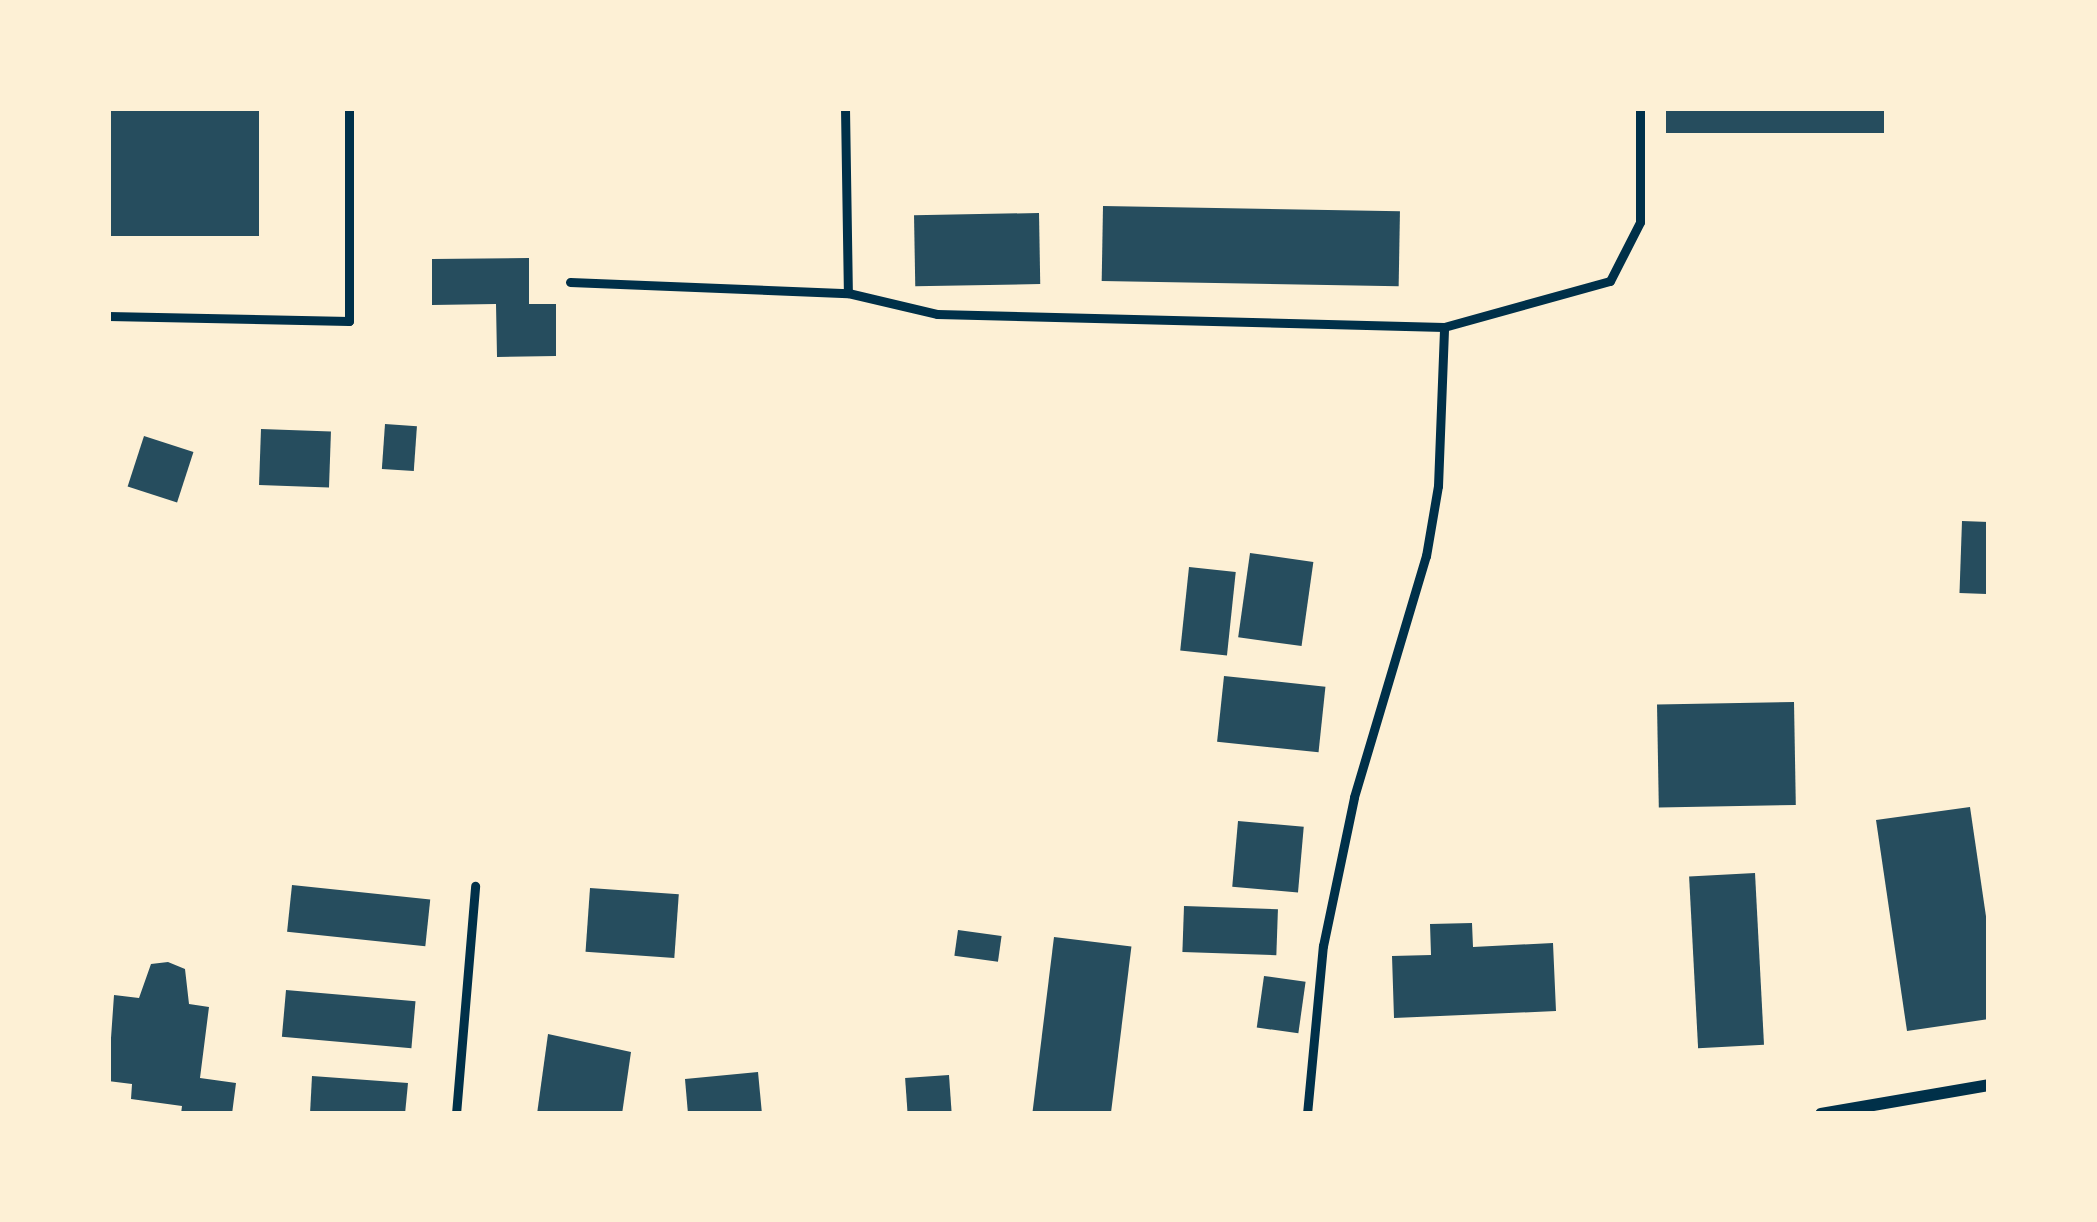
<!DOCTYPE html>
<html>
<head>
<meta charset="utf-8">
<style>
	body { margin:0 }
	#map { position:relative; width:2097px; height:1222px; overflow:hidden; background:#fdf0d5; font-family:"Roboto Serif",serif }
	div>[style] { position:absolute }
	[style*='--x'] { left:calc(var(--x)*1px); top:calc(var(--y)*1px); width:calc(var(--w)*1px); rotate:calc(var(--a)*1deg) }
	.building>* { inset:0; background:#264d5e; transform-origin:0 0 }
	.service>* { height:9px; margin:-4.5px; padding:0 4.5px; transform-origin:4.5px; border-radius:4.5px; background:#003049 }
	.minor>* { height:12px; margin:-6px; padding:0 6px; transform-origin:6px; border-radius:6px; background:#003049 }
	span { translate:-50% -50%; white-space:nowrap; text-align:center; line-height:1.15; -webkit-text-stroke:12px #fdf0d5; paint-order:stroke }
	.frame { position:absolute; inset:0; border:111px solid #fdf0d5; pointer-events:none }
</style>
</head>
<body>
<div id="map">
	<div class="building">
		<i style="left:108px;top:108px;width:151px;height:128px"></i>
		<i style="left:1666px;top:108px;width:218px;height:25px"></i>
		<i style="left:1103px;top:206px;width:297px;height:75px;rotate:1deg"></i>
		<i style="left:1039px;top:213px;width:71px;height:125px;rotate:89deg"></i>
		<i style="clip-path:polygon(529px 258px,529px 304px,556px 304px,556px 356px,497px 357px,496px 304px,432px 305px,432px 259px)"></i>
		<i style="left:385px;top:424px;width:32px;height:45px;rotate:4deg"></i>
		<i style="left:261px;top:429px;width:70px;height:56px;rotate:2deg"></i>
		<i style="left:144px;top:436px;width:52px;height:53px;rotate:18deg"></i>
		<i style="left:1962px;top:521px;width:27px;height:72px;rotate:2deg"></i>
		<i style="left:1250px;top:553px;width:64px;height:85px;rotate:8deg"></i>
		<i style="left:1189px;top:567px;width:47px;height:84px;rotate:6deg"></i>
		<i style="left:1224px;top:676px;width:102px;height:66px;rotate:6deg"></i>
		<i style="left:1794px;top:702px;width:103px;height:137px;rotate:89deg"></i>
		<i style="clip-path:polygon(1970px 807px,1989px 937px,1989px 1019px,1907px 1031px,1876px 820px)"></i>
		<i style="left:1238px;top:821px;width:66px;height:66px;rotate:5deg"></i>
		<i style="left:1755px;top:873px;width:172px;height:66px;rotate:87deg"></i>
		<i style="left:292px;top:885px;width:139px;height:47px;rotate:6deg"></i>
		<i style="left:590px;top:888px;width:89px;height:64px;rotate:4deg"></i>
		<i style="left:1184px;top:906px;width:94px;height:46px;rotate:2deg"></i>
		<i style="clip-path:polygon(1472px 923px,1473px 947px,1553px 943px,1556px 1011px,1394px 1018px,1392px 956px,1431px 955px,1430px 924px)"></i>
		<i style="left:958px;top:930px;width:44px;height:26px;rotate:8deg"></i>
		<i style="left:1054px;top:937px;width:78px;height:178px;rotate:7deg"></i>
		<i style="clip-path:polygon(168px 962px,185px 969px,189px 1004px,209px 1007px,200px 1078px,236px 1083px,232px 1114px,181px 1114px,182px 1106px,131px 1099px,132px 1084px,108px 1081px,114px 995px,139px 998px,151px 964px)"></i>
		<i style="left:1264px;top:976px;width:42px;height:52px;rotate:8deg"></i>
		<i style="left:286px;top:990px;width:130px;height:47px;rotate:5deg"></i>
		<i style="clip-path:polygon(548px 1034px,631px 1052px,622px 1114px,537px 1114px)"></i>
		<i style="clip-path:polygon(758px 1072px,762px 1114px,688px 1114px,685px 1079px)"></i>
		<i style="left:949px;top:1075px;width:39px;height:44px;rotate:86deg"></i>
		<i style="clip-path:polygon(312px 1076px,408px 1083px,405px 1114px,310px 1114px)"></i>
	</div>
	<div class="service">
		<i style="--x:845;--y:108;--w:185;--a:89.1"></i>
		<i style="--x:570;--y:282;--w:278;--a:2.3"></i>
		<i style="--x:848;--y:293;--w:91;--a:13.3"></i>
		<i style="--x:937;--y:314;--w:507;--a:1.47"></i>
		<i style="--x:108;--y:316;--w:241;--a:1.2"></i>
		<i style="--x:349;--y:321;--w:213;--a:-90"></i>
		<i style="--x:456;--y:1114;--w:229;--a:-85.2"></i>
		<i style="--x:1307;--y:1114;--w:169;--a:-84.6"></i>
		<i style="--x:1323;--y:946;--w:152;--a:-78.2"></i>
		<i style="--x:1354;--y:797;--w:252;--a:-73.4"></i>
		<i style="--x:1426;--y:556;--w:71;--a:-80.3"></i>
		<i style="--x:1438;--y:486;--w:159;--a:-87.8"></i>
		<i style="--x:1444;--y:327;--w:172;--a:-15.5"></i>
		<i style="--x:1610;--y:281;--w:66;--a:-63"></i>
		<i style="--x:1640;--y:222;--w:114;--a:-90"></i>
	</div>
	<div class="minor">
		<i style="--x:1821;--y:1114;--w:170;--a:-9.8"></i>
	</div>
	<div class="frame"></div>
</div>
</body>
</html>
